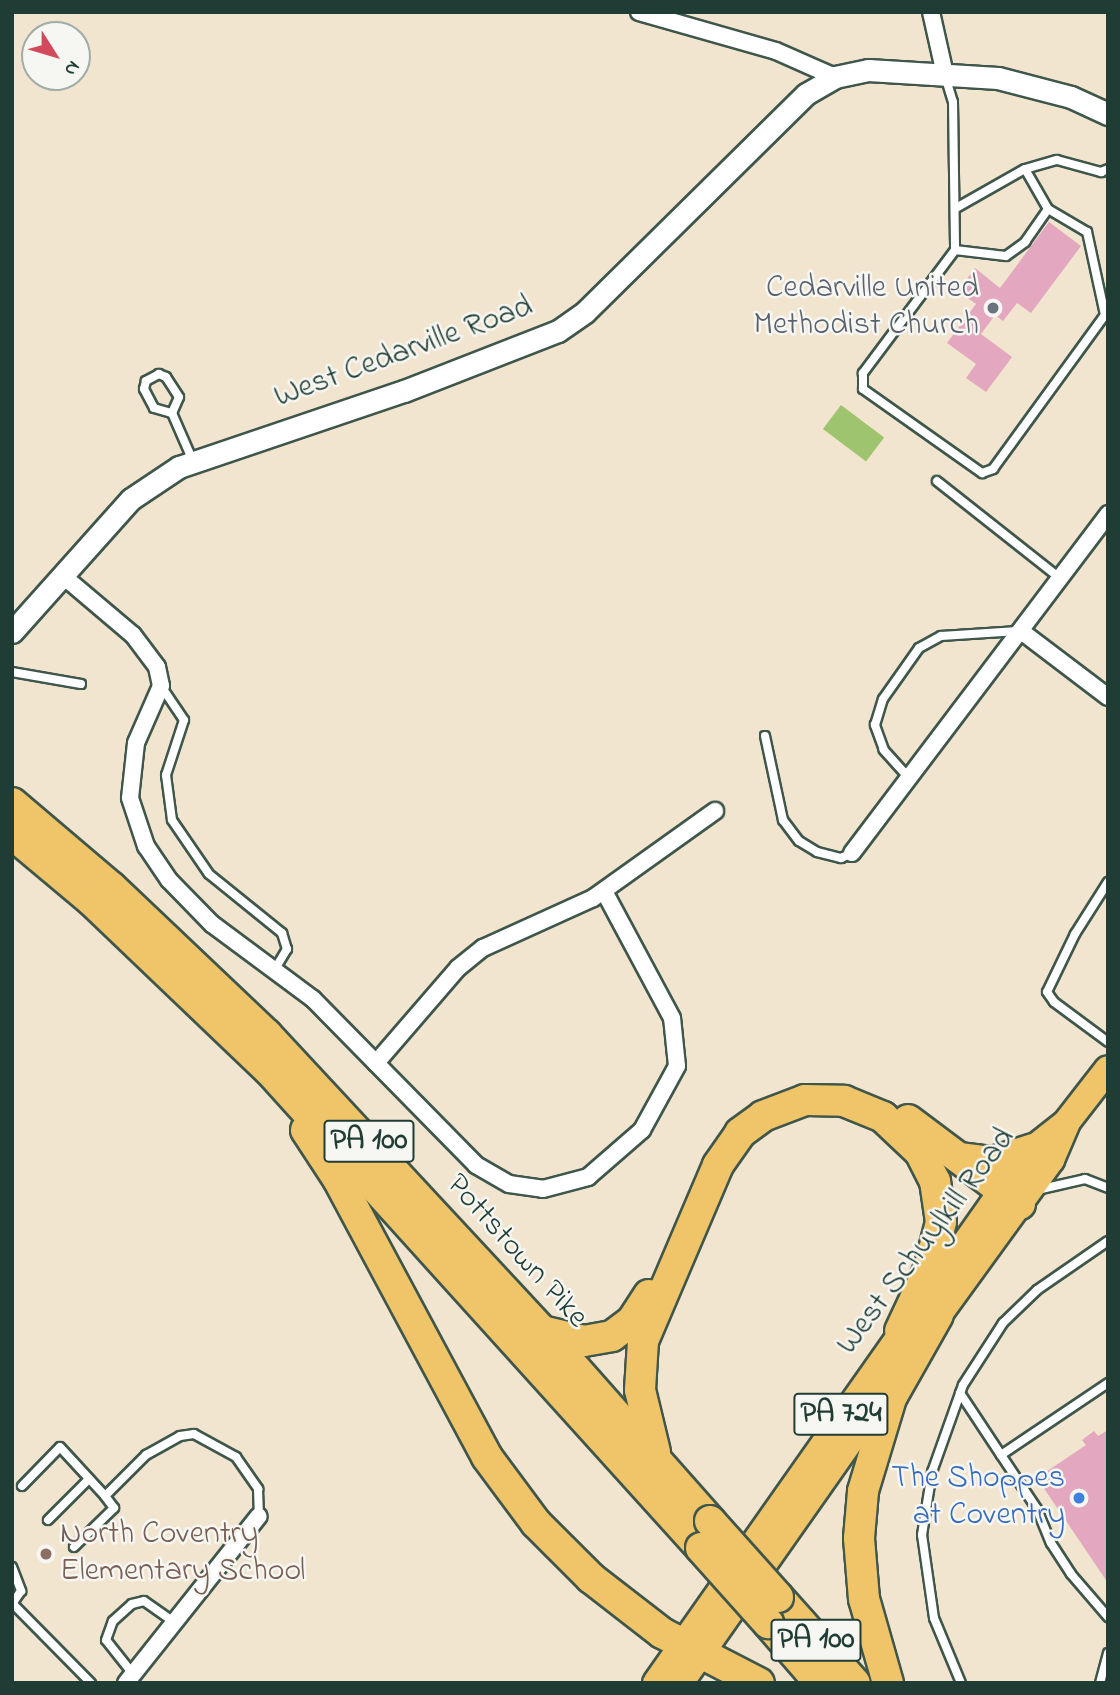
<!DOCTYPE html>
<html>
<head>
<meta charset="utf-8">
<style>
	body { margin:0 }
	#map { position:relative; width:1120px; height:1695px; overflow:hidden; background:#f2e5cf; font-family:"Indie Flower",sans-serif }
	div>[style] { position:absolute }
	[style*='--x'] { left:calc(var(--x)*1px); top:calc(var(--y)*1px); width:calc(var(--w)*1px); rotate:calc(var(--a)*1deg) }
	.green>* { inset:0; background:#9ec46f; transform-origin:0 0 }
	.building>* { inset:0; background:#e3a7bf }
	.roads { filter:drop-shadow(2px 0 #3f564b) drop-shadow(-2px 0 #3f564b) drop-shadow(0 2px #3f564b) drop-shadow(0 -2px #3f564b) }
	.service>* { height:8px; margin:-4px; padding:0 4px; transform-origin:4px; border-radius:4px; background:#fff }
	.minor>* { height:16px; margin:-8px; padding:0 8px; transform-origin:8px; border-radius:8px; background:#fff }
	.tertiary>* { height:21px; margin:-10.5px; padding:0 10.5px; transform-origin:10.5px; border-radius:10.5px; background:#fff }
	.primary>* { height:26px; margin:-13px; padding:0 13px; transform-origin:13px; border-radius:13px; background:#f0c469 }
	.motorway>* { height:30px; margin:-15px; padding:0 15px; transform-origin:15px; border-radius:15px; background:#f0c469 }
	.bridges { filter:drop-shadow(2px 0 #3f564b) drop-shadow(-2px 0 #3f564b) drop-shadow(0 2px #3f564b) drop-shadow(0 -2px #3f564b) }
	.motorway-bridge>* { height:30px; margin:-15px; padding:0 15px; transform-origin:15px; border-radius:15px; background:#f0c469 }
	.dots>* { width:19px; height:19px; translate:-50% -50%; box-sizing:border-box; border:4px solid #f6f6f2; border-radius:50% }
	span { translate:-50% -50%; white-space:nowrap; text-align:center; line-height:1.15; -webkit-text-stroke:5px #f6f6f2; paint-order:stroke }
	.shield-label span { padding:2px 5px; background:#f6f6f2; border:2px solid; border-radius:5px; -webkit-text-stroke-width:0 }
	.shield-label { font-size:30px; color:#1f3d34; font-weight:700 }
	.worship-label { font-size:32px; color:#5b616d }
	.right { translate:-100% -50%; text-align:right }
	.street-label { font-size:32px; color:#1f3d34 }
	.shop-label { font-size:32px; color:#366cbe }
	.education-label { font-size:32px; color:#785e54 }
	.left { translate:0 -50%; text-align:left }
	.frame { position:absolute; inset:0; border:14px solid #1f3d34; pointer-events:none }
	.north { position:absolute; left:21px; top:21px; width:70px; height:70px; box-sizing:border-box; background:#f6f6f2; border:2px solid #a0aca6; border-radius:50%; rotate:127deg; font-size:19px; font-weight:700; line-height:28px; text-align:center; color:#1f3d34 }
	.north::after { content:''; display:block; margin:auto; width:24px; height:32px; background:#d1495b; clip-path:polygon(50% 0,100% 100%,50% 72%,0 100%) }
</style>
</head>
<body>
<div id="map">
	<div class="green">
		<i style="left:841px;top:405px;width:54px;height:30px;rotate:37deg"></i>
	</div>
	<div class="building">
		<i style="clip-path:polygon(1049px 222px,1081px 246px,1031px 313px,1017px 303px,1003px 321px,995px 315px,981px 334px,1012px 357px,986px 392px,966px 378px,976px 364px,947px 343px,976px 304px,958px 291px,975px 268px,1000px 288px)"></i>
		<i style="clip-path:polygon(1108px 1430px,1108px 1583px,1037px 1478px,1086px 1445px,1082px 1440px,1094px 1431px,1098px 1436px)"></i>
	</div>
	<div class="roads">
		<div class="service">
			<i style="--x:945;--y:76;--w:27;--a:73"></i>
			<i style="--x:953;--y:102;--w:148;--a:89.2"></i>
			<i style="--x:955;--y:250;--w:154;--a:126.8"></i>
			<i style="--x:863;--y:373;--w:16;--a:90"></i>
			<i style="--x:863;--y:389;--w:146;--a:35.2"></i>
			<i style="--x:982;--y:473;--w:12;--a:-20"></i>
			<i style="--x:993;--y:469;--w:190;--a:-54"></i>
			<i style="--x:1105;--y:315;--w:85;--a:-102.2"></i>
			<i style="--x:1087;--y:232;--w:45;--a:-149.5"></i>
			<i style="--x:1048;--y:209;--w:46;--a:-119.9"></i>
			<i style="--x:956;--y:208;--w:79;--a:-29.5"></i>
			<i style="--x:1025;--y:169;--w:33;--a:-16"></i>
			<i style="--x:1057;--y:160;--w:46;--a:15.3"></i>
			<i style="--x:1101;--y:172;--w:8;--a:-23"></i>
			<i style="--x:955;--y:250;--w:51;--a:6.7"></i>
			<i style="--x:1006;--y:256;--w:24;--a:-36"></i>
			<i style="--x:1025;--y:242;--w:40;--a:-55.1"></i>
			<i style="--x:172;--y:413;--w:17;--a:-66"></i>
			<i style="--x:179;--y:397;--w:24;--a:-123"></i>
			<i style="--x:166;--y:377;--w:8;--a:-157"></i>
			<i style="--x:159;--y:374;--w:15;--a:152"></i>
			<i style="--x:146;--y:381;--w:8;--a:104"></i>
			<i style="--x:144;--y:389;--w:21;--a:62"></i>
			<i style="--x:154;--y:408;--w:19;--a:16"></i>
			<i style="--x:172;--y:413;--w:52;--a:66.4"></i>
			<i style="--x:937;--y:481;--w:157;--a:38.3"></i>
			<i style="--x:12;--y:672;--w:70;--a:9.9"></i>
			<i style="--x:161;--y:686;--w:41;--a:55.9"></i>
			<i style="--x:184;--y:720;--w:58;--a:108.1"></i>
			<i style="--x:166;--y:775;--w:45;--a:82.4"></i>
			<i style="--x:172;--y:820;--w:65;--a:55.6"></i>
			<i style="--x:209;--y:874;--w:94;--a:38.9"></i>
			<i style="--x:282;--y:933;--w:17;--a:73"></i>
			<i style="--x:287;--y:949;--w:23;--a:121"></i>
			<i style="--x:765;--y:736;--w:86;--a:77.9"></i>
			<i style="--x:783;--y:820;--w:26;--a:53"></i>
			<i style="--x:799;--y:841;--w:21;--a:31"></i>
			<i style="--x:817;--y:852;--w:25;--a:14"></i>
			<i style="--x:841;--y:858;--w:12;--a:-24"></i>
			<i style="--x:909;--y:778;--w:38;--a:-132"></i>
			<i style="--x:884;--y:750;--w:27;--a:-110"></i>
			<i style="--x:875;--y:725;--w:27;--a:-73"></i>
			<i style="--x:883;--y:699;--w:62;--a:-54.8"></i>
			<i style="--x:919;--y:648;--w:25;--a:-29"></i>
			<i style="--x:941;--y:636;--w:77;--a:-3.7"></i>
			<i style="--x:1108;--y:882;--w:62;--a:122.4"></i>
			<i style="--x:1075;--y:934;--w:64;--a:115.8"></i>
			<i style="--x:1047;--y:992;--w:12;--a:55"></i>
			<i style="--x:1054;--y:1002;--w:67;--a:36.5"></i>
			<i style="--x:1037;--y:1190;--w:49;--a:-12.9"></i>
			<i style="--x:1085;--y:1179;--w:25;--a:21"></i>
			<i style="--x:960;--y:1393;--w:74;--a:56.5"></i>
			<i style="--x:1001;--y:1455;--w:129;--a:-33.9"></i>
			<i style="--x:1001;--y:1455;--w:65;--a:56.3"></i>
			<i style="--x:1037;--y:1509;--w:37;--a:68"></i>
			<i style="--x:1051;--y:1543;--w:37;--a:57"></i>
			<i style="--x:1071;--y:1574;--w:57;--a:49.3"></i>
			<i style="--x:22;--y:1486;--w:54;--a:-45.7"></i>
			<i style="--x:60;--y:1447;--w:67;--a:47.4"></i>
			<i style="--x:105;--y:1496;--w:58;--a:-45"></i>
			<i style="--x:146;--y:1455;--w:39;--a:-29"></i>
			<i style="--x:180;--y:1436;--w:14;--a:-8"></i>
			<i style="--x:194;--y:1434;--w:48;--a:28.7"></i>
			<i style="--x:236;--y:1457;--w:39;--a:55"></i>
			<i style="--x:258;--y:1489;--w:27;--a:88"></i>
			<i style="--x:48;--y:1520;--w:58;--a:-45"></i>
			<i style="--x:74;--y:1547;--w:56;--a:-44.3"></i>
			<i style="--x:114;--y:1508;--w:15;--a:-127"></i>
			<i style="--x:12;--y:1567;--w:26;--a:69"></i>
			<i style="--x:21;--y:1591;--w:16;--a:125"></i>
			<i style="--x:13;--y:1604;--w:111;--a:45.4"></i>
			<i style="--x:133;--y:1674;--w:43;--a:-128.5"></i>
			<i style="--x:106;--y:1640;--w:20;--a:-70"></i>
			<i style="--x:113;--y:1621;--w:25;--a:-42"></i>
			<i style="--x:132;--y:1604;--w:12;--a:-14"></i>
			<i style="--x:144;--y:1601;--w:37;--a:35"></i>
			<i style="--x:961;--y:1683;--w:70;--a:-112.6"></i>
			<i style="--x:934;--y:1618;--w:84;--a:-98.2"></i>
			<i style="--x:922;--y:1535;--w:64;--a:-81"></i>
			<i style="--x:932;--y:1472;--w:92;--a:-70.4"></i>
			<i style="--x:963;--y:1385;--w:74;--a:-57.2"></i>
			<i style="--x:1003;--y:1323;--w:47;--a:-44.1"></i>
			<i style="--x:1037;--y:1290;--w:86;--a:-34.6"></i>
			<i style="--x:1100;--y:1683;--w:31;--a:-75"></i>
		</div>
		<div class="minor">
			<i style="--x:639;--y:12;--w:142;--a:15.9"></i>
			<i style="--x:776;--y:51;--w:64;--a:23.8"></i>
			<i style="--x:931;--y:12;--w:64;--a:77.3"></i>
			<i style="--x:62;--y:575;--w:93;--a:40.2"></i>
			<i style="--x:133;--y:635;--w:40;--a:53"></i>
			<i style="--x:157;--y:667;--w:19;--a:78"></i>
			<i style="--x:161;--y:686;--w:62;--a:113.7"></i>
			<i style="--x:136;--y:743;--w:55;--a:96.2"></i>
			<i style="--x:130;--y:798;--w:51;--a:71.6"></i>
			<i style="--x:146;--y:846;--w:41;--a:55.9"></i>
			<i style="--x:169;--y:880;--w:62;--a:45.7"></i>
			<i style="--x:212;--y:924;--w:126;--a:36.6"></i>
			<i style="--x:313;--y:999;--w:233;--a:45.5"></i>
			<i style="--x:476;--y:1165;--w:38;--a:30"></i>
			<i style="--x:509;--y:1184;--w:34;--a:8"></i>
			<i style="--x:543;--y:1189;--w:47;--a:-14.9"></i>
			<i style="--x:588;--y:1177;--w:72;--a:-41"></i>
			<i style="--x:642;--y:1130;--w:73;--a:-61.3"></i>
			<i style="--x:677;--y:1066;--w:48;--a:-95.9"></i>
			<i style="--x:672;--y:1018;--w:144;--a:-118.2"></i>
			<i style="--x:1021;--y:631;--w:109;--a:37.2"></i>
			<i style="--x:852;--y:853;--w:425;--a:-52.9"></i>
			<i style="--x:376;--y:1063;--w:125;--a:-49.2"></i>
			<i style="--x:458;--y:968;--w:32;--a:-39"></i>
			<i style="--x:483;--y:948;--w:121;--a:-24.4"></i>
			<i style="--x:593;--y:898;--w:150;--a:-35.5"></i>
			<i style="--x:126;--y:1683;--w:213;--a:-51.5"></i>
		</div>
		<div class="tertiary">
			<i style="--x:12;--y:632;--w:178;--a:-48.2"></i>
			<i style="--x:131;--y:499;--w:58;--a:-33.7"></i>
			<i style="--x:179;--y:467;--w:237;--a:-18.7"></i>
			<i style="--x:404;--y:391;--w:165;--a:-21.3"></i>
			<i style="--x:558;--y:331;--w:33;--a:-35"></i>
			<i style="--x:585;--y:312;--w:310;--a:-44.6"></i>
			<i style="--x:806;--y:94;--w:34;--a:-30"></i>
			<i style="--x:835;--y:77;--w:34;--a:-12"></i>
			<i style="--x:868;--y:70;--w:130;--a:3.5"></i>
			<i style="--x:998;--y:78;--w:75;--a:14.6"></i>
			<i style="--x:1071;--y:97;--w:41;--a:24.7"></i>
		</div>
		<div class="primary">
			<i style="--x:926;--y:1332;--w:213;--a:-54"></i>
			<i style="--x:1051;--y:1160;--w:39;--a:-67"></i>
			<i style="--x:656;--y:1683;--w:601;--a:-54.88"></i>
			<i style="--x:1002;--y:1191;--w:52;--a:-53.6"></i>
			<i style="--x:1033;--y:1149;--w:42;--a:-38.2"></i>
			<i style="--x:1066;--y:1123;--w:68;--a:-52.1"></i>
			<i style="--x:680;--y:1683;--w:373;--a:-54.9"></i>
		</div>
		<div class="motorway">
			<i style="--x:12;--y:803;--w:130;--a:40.3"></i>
			<i style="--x:111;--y:887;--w:215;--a:43.5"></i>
			<i style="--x:267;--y:1035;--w:404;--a:47.1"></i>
			<i style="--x:542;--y:1331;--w:254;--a:48.5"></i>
			<i style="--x:12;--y:834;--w:103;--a:39.9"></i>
			<i style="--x:91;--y:900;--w:246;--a:43.7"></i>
			<i style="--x:269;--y:1070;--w:644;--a:47.89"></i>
			<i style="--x:908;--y:1120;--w:140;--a:36.9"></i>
			<i style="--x:306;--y:1130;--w:59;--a:56.9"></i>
			<i style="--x:338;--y:1179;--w:315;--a:61.8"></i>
			<i style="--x:487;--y:1457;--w:82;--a:53.4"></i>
			<i style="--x:536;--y:1523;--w:78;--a:45"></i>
			<i style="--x:591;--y:1578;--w:90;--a:37.8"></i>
			<i style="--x:662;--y:1633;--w:109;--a:27.3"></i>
			<i style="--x:959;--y:1158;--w:34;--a:7"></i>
			<i style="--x:993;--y:1162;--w:42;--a:-18"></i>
			<i style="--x:542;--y:1331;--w:43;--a:13.4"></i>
			<i style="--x:584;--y:1341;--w:28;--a:-10"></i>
			<i style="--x:612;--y:1336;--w:25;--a:-37"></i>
			<i style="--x:632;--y:1321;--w:31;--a:-57"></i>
			<i style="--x:655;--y:1452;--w:64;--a:-103.6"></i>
			<i style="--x:640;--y:1390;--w:49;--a:-86.5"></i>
			<i style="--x:643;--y:1341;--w:191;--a:-66.9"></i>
			<i style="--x:718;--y:1165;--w:39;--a:-55"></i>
			<i style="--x:740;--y:1133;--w:29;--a:-36"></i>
			<i style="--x:763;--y:1116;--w:45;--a:-20.9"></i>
			<i style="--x:805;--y:1100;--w:39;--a:1"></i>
			<i style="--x:844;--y:1101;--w:42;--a:22.3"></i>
			<i style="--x:883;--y:1117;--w:51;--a:43.4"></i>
			<i style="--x:920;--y:1152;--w:33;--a:63"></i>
			<i style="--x:935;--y:1181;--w:41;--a:81.7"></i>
			<i style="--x:941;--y:1222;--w:49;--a:104.3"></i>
			<i style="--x:929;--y:1269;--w:68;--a:115.1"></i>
			<i style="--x:778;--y:1597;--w:115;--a:48.2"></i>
			<i style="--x:768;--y:1623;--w:79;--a:49.1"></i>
			<i style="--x:888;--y:1683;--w:87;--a:-105.9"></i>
			<i style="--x:864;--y:1599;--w:61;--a:-94.7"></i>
			<i style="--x:859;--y:1538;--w:47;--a:-85.1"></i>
			<i style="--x:863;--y:1491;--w:97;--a:-73.2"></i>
			<i style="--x:891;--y:1398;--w:95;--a:-60.5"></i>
		</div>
	</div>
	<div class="bridges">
		<div class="motorway-bridge">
			<i style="--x:710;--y:1521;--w:102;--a:48.2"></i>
			<i style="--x:701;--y:1548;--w:101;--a:48.2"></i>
		</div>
	</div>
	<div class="dots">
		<i style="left:993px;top:308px;background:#6b7280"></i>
		<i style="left:1079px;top:1498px;background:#3f7fe0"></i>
		<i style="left:46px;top:1554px;background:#8d6e63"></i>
	</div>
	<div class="shield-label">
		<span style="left:369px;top:1141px">PA 100</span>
		<span style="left:841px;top:1414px">PA 724</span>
		<span style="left:816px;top:1640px">PA 100</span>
	</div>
	<div class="worship-label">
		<span class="right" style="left:979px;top:308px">Cedarville United<br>Methodist Church</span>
	</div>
	<div class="street-label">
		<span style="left:404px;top:353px;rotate:-20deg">West Cedarville Road</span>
		<span style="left:927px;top:1242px;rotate:-53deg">West Schuylkill Road</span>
		<span style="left:516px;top:1252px;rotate:48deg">Pottstown Pike</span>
	</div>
	<div class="shop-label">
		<span class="right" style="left:1065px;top:1498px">The Shoppes<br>at Coventry</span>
	</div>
	<div class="education-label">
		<span class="left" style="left:60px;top:1554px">North Coventry<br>Elementary School</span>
	</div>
	<div class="frame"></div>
	<div class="north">N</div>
</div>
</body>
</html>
